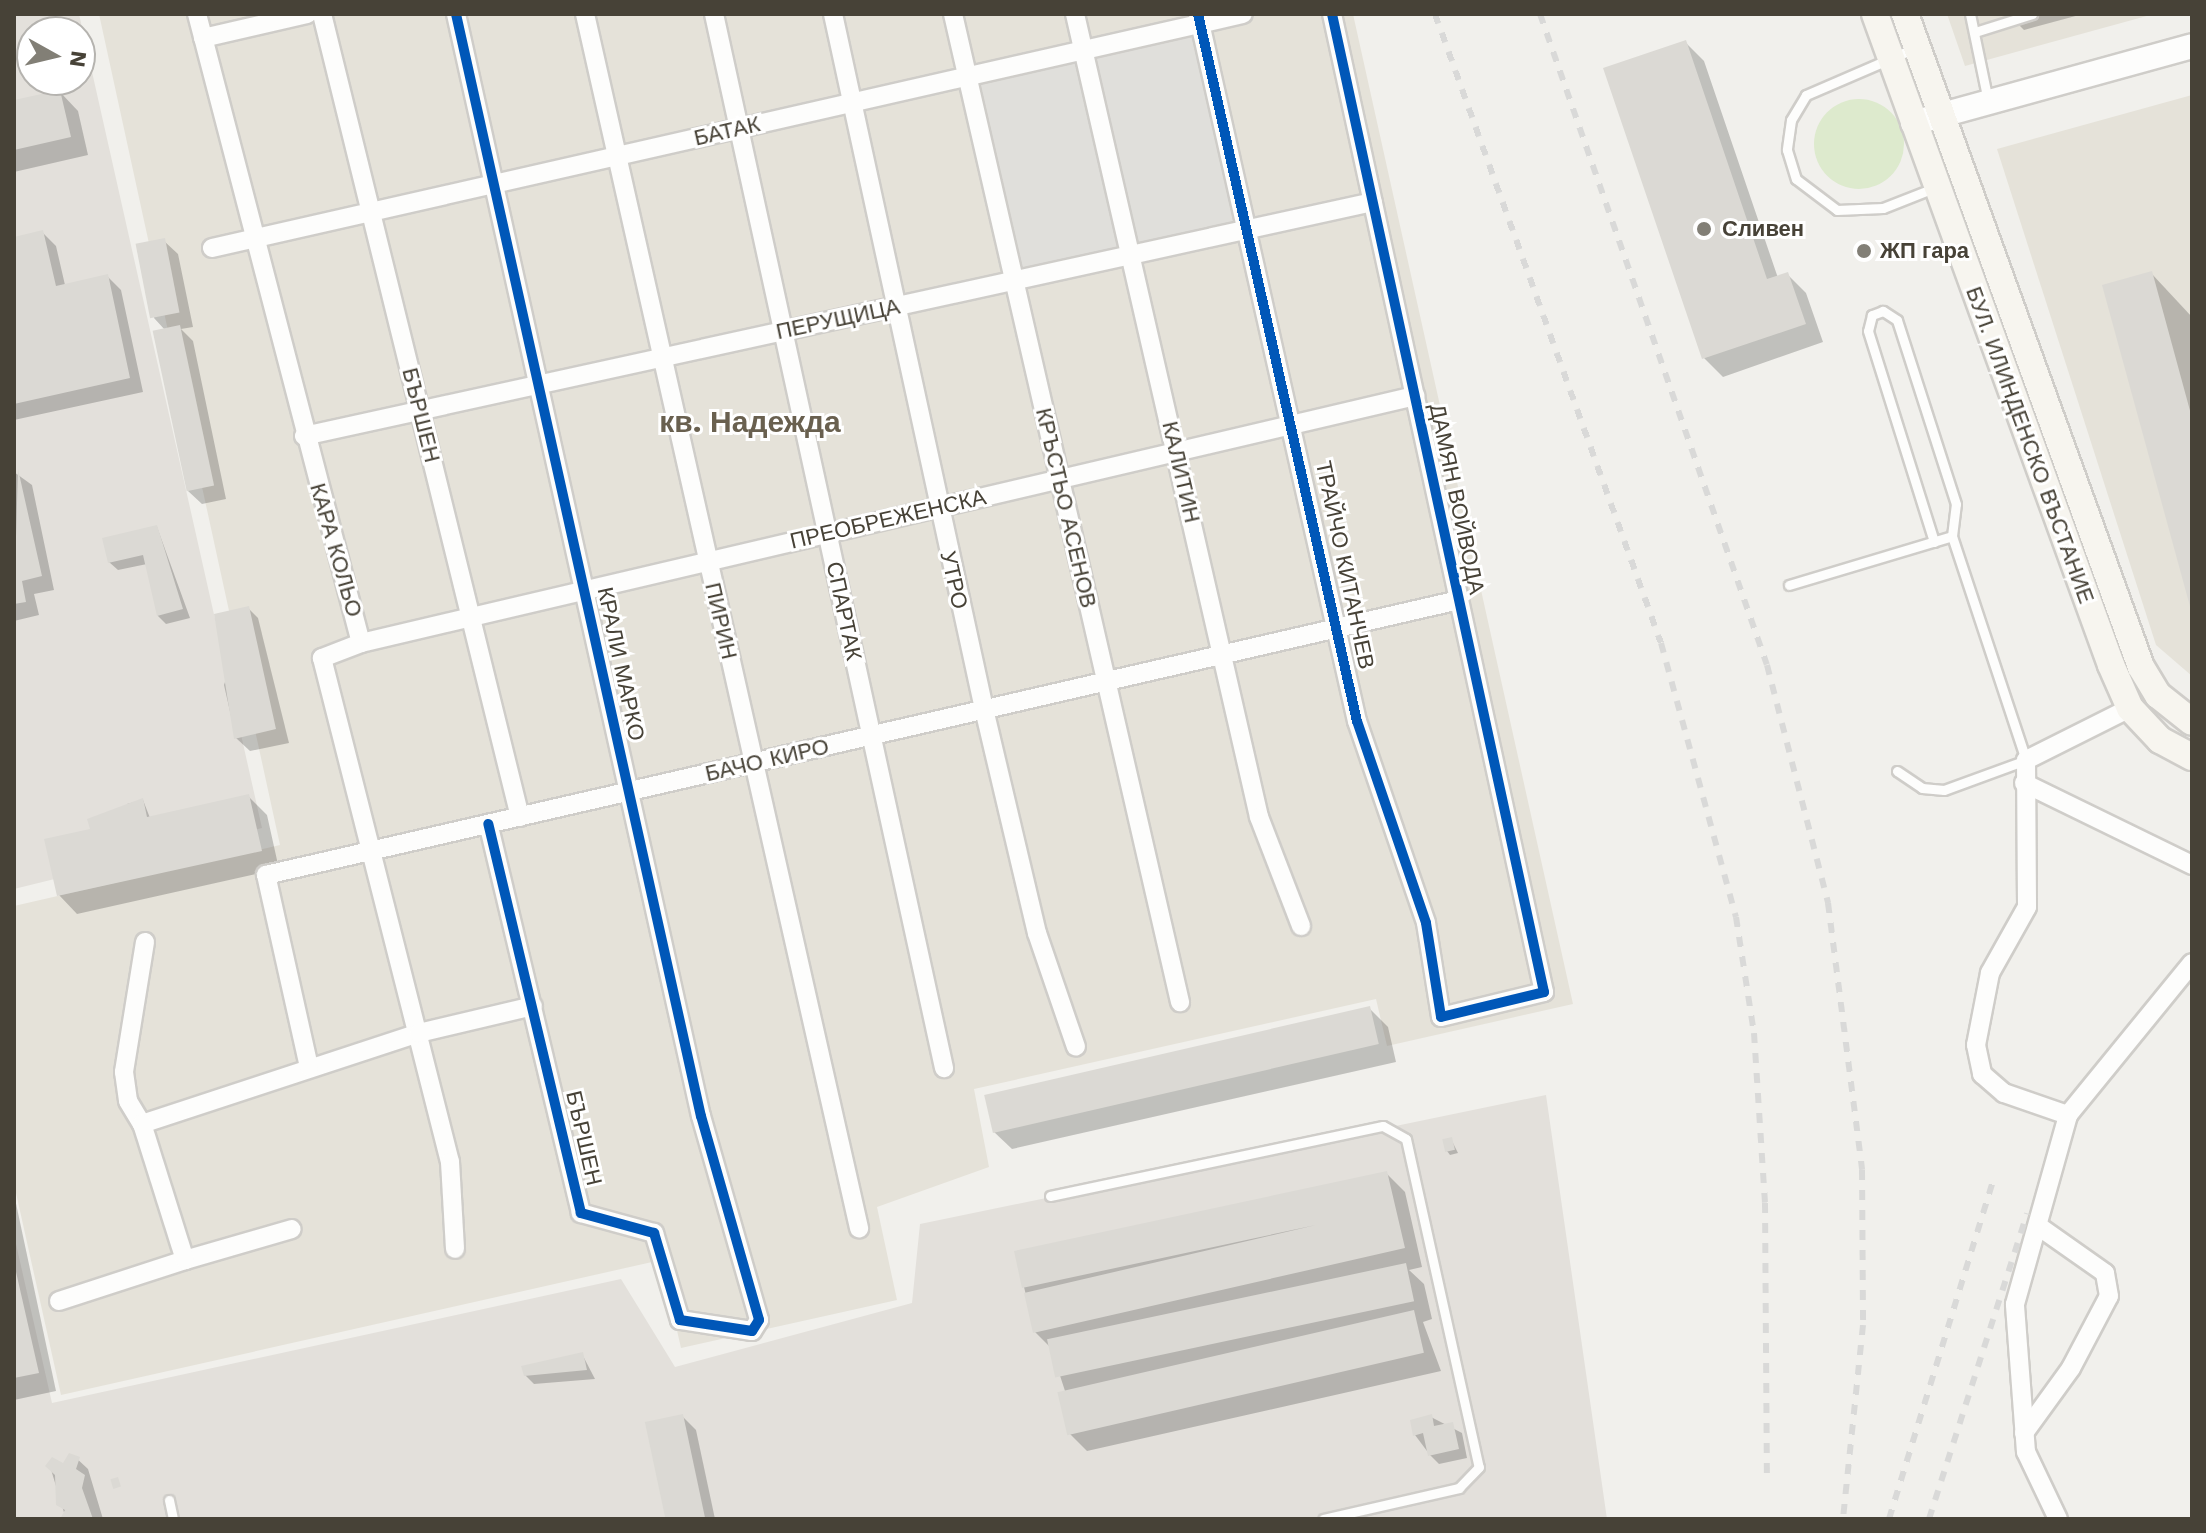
<!DOCTYPE html>
<html>
<head>
<meta charset="utf-8">
<style>
	body { margin:0 }
	#map { position:relative; width:2206px; height:1533px; overflow:hidden; background:#f1f0ec; font-family:"Work Sans",sans-serif }
	div>[style] { position:absolute }
	[style*='--x'] { left:calc(var(--x)*1px); top:calc(var(--y)*1px); width:calc(var(--w)*1px); rotate:calc(var(--a)*1deg) }
	.residential>* { inset:0; background:#e5e2d9 }
	.industrial>* { inset:0; background:#e3e0db }
	.green>* { inset:0; background:#ddeacd }
	.round { border-radius:50% }
	.parking>* { inset:0; background:#e0dfdb; transform-origin:0 0 }
	.shadow>* { inset:0; background:#0003 }
	.building>* { inset:0; background:#dbd9d4; transform-origin:0 0 }
	.roads { filter:drop-shadow(2px 0 #cfcdc9) drop-shadow(-2px 0 #cfcdc9) drop-shadow(0 2px #cfcdc9) drop-shadow(0 -2px #cfcdc9) }
	.service>* { height:9px; margin:-4.5px; padding:0 4.5px; transform-origin:4.5px; border-radius:4.5px; background:#fdfdfc }
	.minor>* { height:18px; margin:-9px; padding:0 9px; transform-origin:9px; border-radius:9px; background:#fdfdfc }
	.tertiary>* { height:24px; margin:-12px; padding:0 12px; transform-origin:12px; border-radius:12px; background:#fdfdfc }
	.secondary>* { height:26px; margin:-13px; padding:0 13px; transform-origin:13px; border-radius:13px; background:#f7f5ef }
	.rail>* { height:6px; margin-top:-3px; transform-origin:0; background:repeating-linear-gradient(90deg,#d9d9d8 0 10px,transparent 0 20px) }
	.cycleway>* { height:10px; margin:-5px; padding:0 5px; transform-origin:5px; border-radius:5px; background:#0057b8 }
	.dots>* { width:22px; height:22px; translate:-50% -50%; box-sizing:border-box; border:4px solid #fff; border-radius:50% }
	span { translate:-50% -50%; white-space:nowrap; text-align:center; line-height:1.15; -webkit-text-stroke:6px #fff; paint-order:stroke }
	.street-label { font-size:22px; color:#474237 }
	.poi-label { font-size:22px; color:#474237; font-weight:700 }
	.left { translate:0 -50%; text-align:left }
	.district-label { font-size:30px; color:#69604f; font-weight:700 }
	.frame { position:absolute; inset:0; border:16px solid #474237; pointer-events:none }
	.north { position:absolute; left:16px; top:16px; width:80px; height:80px; box-sizing:border-box; background:#fff; border:2px solid #b5b3af; border-radius:50%; rotate:98deg; font-size:22px; font-weight:700; line-height:32px; text-align:center; color:#474237 }
	.north::after { content:''; display:block; margin:auto; width:28px; height:36px; background:#827f76; clip-path:polygon(50% 0,100% 100%,50% 72%,0 100%) }
</style>
</head>
<body>
<div id="map">
	<div class="residential">
		<i style="clip-path:polygon(99px 14px,1353px 14px,1573px 1004px,1387px 1046px,1376px 999px,974px 1089px,989px 1167px,877px 1207px,897px 1300px,681px 1348px,661px 1260px,61px 1395px,14px 1184px,14px 906px,280px 845px)"></i>
		<i style="clip-path:polygon(1947px 14px,2154px 14px,1965px 66px)"></i>
		<i style="clip-path:polygon(2192px 95px,2192px 676px,2156px 645px,1997px 149px)"></i>
	</div>
	<div class="industrial">
		<i style="clip-path:polygon(evenodd,14px 14px,79px 14px,262px 828px,14px 889px,14px 14px,32px 32px,80px 32px,80px 80px,32px 80px,32px 32px)"></i>
		<i style="clip-path:polygon(1546px 1095px,1607px 1519px,14px 1519px,14px 1235px,52px 1403px,621px 1279px,675px 1367px,912px 1303px,920px 1224px)"></i>
	</div>
	<div class="green">
		<i class="round" style="left:1814px;top:99px;width:90px;height:90px"></i>
	</div>
	<div class="parking">
		<i style="left:1200px;top:24px;width:210px;height:239px;rotate:76deg"></i>
	</div>
	<div class="shadow">
		<i style="clip-path:polygon(2008px 14px,2083px 14px,2024px 30px)"></i>
		<i style="clip-path:polygon(1685px 42px,1704px 61px,1778px 278px,1787px 274px,1806px 293px,1823px 342px,1723px 377px,1704px 358px)"></i>
		<i style="clip-path:polygon(60px 92px,78px 111px,88px 155px,14px 172px,14px 102px)"></i>
		<i style="clip-path:polygon(43px 233px,56px 246px,65px 285px,107px 276px,121px 290px,143px 392px,14px 420px,14px 239px)"></i>
		<i style="clip-path:polygon(164px 241px,178px 254px,193px 327px,181px 329px,193px 341px,226px 499px,202px 504px,188px 491px,165px 330px,154px 318px)"></i>
		<i style="clip-path:polygon(2151px 273px,2192px 317px,2192px 605px,2104px 286px)"></i>
		<i style="clip-path:polygon(14px 472px,32px 485px,54px 590px,34px 594px,39px 615px,14px 621px)"></i>
		<i style="clip-path:polygon(157px 527px,190px 618px,166px 624px,158px 616px,147px 564px,118px 570px,109px 562px)"></i>
		<i style="clip-path:polygon(249px 609px,258px 618px,289px 743px,250px 751px,236px 738px,224px 685px)"></i>
		<i style="clip-path:polygon(249px 797px,267px 815px,279px 869px,77px 914px,59px 895px,92px 830px,130px 816px,127px 804px,143px 800px,150px 818px)"></i>
		<i style="clip-path:polygon(1370px 1009px,1388px 1027px,1396px 1062px,1012px 1149px,993px 1131px)"></i>
		<i style="clip-path:polygon(1451px 1139px,1458px 1153px,1450px 1155px,1447px 1151px)"></i>
		<i style="clip-path:polygon(1386px 1173px,1405px 1192px,1422px 1267px,1409px 1270px,1424px 1284px,1432px 1319px,1423px 1322px,1441px 1371px,1087px 1451px,1069px 1433px,1065px 1391px,1051px 1348px,1035px 1332px,1024px 1287px)"></i>
		<i style="clip-path:polygon(14px 1194px,56px 1391px,14px 1400px)"></i>
		<i style="clip-path:polygon(582px 1354px,595px 1379px,534px 1384px,525px 1375px)"></i>
		<i style="clip-path:polygon(682px 1416px,696px 1430px,715px 1519px,668px 1519px)"></i>
		<i style="clip-path:polygon(1431px 1417px,1462px 1433px,1467px 1458px,1439px 1464px,1430px 1455px,1415px 1435px)"></i>
		<i style="clip-path:polygon(74px 1456px,88px 1469px,103px 1519px,66px 1519px,49px 1463px,64px 1465px)"></i>
	</div>
	<div class="building">
		<i style="clip-path:polygon(1686px 40px,1767px 279px,1788px 272px,1806px 324px,1702px 359px,1603px 68px)"></i>
		<i style="clip-path:polygon(60px 90px,71px 137px,14px 150px,14px 100px)"></i>
		<i style="clip-path:polygon(43px 230px,56px 286px,108px 274px,130px 378px,14px 404px,14px 237px)"></i>
		<i style="left:165px;top:238px;width:76px;height:30px;rotate:79deg"></i>
		<i style="clip-path:polygon(2152px 271px,2192px 418px,2191px 610px,2102px 285px)"></i>
		<i style="left:180px;top:325px;width:164px;height:28px;rotate:78deg"></i>
		<i style="clip-path:polygon(18px 469px,42px 576px,22px 581px,26px 602px,14px 604px)"></i>
		<i style="clip-path:polygon(157px 525px,183px 609px,157px 616px,143px 555px,108px 563px,102px 538px)"></i>
		<i style="clip-path:polygon(249px 606px,276px 729px,234px 739px,214px 614px)"></i>
		<i style="clip-path:polygon(249px 794px,262px 851px,57px 896px,44px 839px,90px 829px,87px 819px,143px 798px,147px 817px)"></i>
		<i style="left:1370px;top:1006px;width:39px;height:396px;rotate:77deg"></i>
		<i style="left:1452px;top:1137px;width:13px;height:10px;rotate:77deg"></i>
		<i style="clip-path:polygon(1387px 1171px,1405px 1248px,1033px 1333px,1024px 1293px,1316px 1225px,1022px 1288px,1014px 1251px)"></i>
		<i style="clip-path:polygon(14px 1263px,39px 1373px,14px 1378px)"></i>
		<i style="left:1406px;top:1263px;width:39px;height:367px;rotate:78deg"></i>
		<i style="left:1414px;top:1310px;width:44px;height:366px;rotate:77deg"></i>
		<i style="clip-path:polygon(583px 1352px,587px 1370px,524px 1376px,521px 1366px)"></i>
		<i style="left:683px;top:1414px;width:107px;height:39px;rotate:78deg"></i>
		<i style="clip-path:polygon(1432px 1414px,1434px 1426px,1453px 1422px,1459px 1449px,1428px 1456px,1423px 1433px,1413px 1436px,1410px 1420px)"></i>
		<i style="clip-path:polygon(69px 1453px,80px 1457px,76px 1469px,85px 1475px,82px 1488px,93px 1519px,60px 1519px,65px 1510px,56px 1505px,55px 1475px,45px 1466px,52px 1457px,63px 1463px)"></i>
		<i style="left:118px;top:1477px;width:10px;height:8px;rotate:73deg"></i>
	</div>
	<div class="roads">
		<div class="service">
			<i style="--x:1970;--y:14;--w:89;--a:78.3"></i>
			<i style="--x:1975;--y:32;--w:60;--a:-17.5"></i>
			<i style="--x:1915;--y:48;--w:119;--a:156.7"></i>
			<i style="--x:1806;--y:95;--w:29;--a:121"></i>
			<i style="--x:1791;--y:120;--w:30;--a:98"></i>
			<i style="--x:1787;--y:150;--w:30;--a:73"></i>
			<i style="--x:1796;--y:179;--w:51;--a:37.1"></i>
			<i style="--x:1837;--y:210;--w:46;--a:-2.5"></i>
			<i style="--x:1883;--y:208;--w:55;--a:-21.4"></i>
			<i style="--x:1789;--y:585;--w:170;--a:-16.7"></i>
			<i style="--x:1897;--y:771;--w:30;--a:34"></i>
			<i style="--x:1922;--y:788;--w:22;--a:5"></i>
			<i style="--x:1944;--y:790;--w:87;--a:-20.1"></i>
			<i style="--x:2026;--y:760;--w:236;--a:-108.3"></i>
			<i style="--x:1952;--y:536;--w:32;--a:-83"></i>
			<i style="--x:1956;--y:504;--w:193;--a:-107.8"></i>
			<i style="--x:1897;--y:320;--w:17;--a:-147"></i>
			<i style="--x:1883;--y:311;--w:12;--a:160"></i>
			<i style="--x:1872;--y:315;--w:16;--a:104"></i>
			<i style="--x:1868;--y:331;--w:221;--a:72.6"></i>
			<i style="--x:1050;--y:1196;--w:340;--a:-11.9"></i>
			<i style="--x:1383;--y:1126;--w:26;--a:29"></i>
			<i style="--x:1406;--y:1139;--w:336;--a:77.5"></i>
			<i style="--x:1479;--y:1467;--w:29;--a:134"></i>
			<i style="--x:1459;--y:1488;--w:139;--a:167.2"></i>
			<i style="--x:169;--y:1500;--w:19;--a:78"></i>
		</div>
		<div class="minor">
			<i style="--x:197;--y:14;--w:650;--a:75.39"></i>
			<i style="--x:361;--y:643;--w:42;--a:159"></i>
			<i style="--x:322;--y:658;--w:520;--a:75.75"></i>
			<i style="--x:450;--y:1162;--w:87;--a:86.7"></i>
			<i style="--x:322;--y:14;--w:827;--a:76.15"></i>
			<i style="--x:456;--y:14;--w:1129;--a:77.47"></i>
			<i style="--x:701;--y:1116;--w:212;--a:74.1"></i>
			<i style="--x:759;--y:1320;--w:13;--a:122"></i>
			<i style="--x:752;--y:1331;--w:73;--a:-171.3"></i>
			<i style="--x:680;--y:1320;--w:91;--a:-106.6"></i>
			<i style="--x:654;--y:1233;--w:76;--a:-164.7"></i>
			<i style="--x:581;--y:1213;--w:400;--a:-103.4"></i>
			<i style="--x:585;--y:14;--w:1245;--a:77.28"></i>
			<i style="--x:714;--y:14;--w:1079;--a:77.69"></i>
			<i style="--x:833;--y:14;--w:711;--a:77.74"></i>
			<i style="--x:984;--y:709;--w:230;--a:76.7"></i>
			<i style="--x:1037;--y:933;--w:120;--a:71.1"></i>
			<i style="--x:953;--y:14;--w:1014;--a:77.06"></i>
			<i style="--x:1075;--y:14;--w:824;--a:77.09"></i>
			<i style="--x:1259;--y:817;--w:117;--a:68.9"></i>
			<i style="--x:1198;--y:14;--w:725;--a:77.33"></i>
			<i style="--x:1357;--y:721;--w:213;--a:71.1"></i>
			<i style="--x:1426;--y:923;--w:95;--a:80.9"></i>
			<i style="--x:1441;--y:1017;--w:106;--a:-13.6"></i>
			<i style="--x:1544;--y:992;--w:1001;--a:-102.23"></i>
			<i style="--x:203;--y:38;--w:107;--a:-13"></i>
			<i style="--x:212;--y:248;--w:1057;--a:-12.79"></i>
			<i style="--x:304;--y:436;--w:1094;--a:-12.35"></i>
			<i style="--x:361;--y:643;--w:1083;--a:-13.19"></i>
			<i style="--x:2130;--y:708;--w:116;--a:153.4"></i>
			<i style="--x:2026;--y:760;--w:147;--a:89.6"></i>
			<i style="--x:2027;--y:907;--w:76;--a:119.3"></i>
			<i style="--x:1990;--y:973;--w:73;--a:101"></i>
			<i style="--x:1976;--y:1045;--w:30;--a:78"></i>
			<i style="--x:1982;--y:1074;--w:29;--a:41"></i>
			<i style="--x:2004;--y:1093;--w:68;--a:19"></i>
			<i style="--x:2068;--y:1115;--w:196;--a:-50.8"></i>
			<i style="--x:2024;--y:783;--w:187;--a:26"></i>
			<i style="--x:145;--y:942;--w:132;--a:99.2"></i>
			<i style="--x:124;--y:1072;--w:29;--a:82"></i>
			<i style="--x:128;--y:1101;--w:27;--a:59"></i>
			<i style="--x:142;--y:1124;--w:292;--a:-18.2"></i>
			<i style="--x:419;--y:1033;--w:117;--a:-13.3"></i>
			<i style="--x:309;--y:1067;--w:197;--a:-102.6"></i>
			<i style="--x:266;--y:875;--w:1224;--a:-12.98"></i>
			<i style="--x:185;--y:1260;--w:111;--a:-16.2"></i>
			<i style="--x:59;--y:1301;--w:133;--a:-18"></i>
			<i style="--x:185;--y:1260;--w:143;--a:-107.5"></i>
			<i style="--x:2024;--y:1433;--w:80;--a:-54.1"></i>
			<i style="--x:2071;--y:1368;--w:81;--a:-62.2"></i>
			<i style="--x:2109;--y:1296;--w:23;--a:-100"></i>
			<i style="--x:2105;--y:1273;--w:78;--a:-144.9"></i>
			<i style="--x:2058;--y:1519;--w:74;--a:-115.5"></i>
			<i style="--x:2026;--y:1452;--w:148;--a:-94.3"></i>
			<i style="--x:2015;--y:1304;--w:196;--a:-74.3"></i>
		</div>
		<div class="tertiary">
			<i style="--x:1913;--y:123;--w:289;--a:-15.4"></i>
		</div>
		<div class="secondary">
			<i style="--x:1875;--y:14;--w:692;--a:70.07"></i>
			<i style="--x:2111;--y:665;--w:47;--a:66.2"></i>
			<i style="--x:2130;--y:708;--w:44;--a:46.8"></i>
			<i style="--x:2160;--y:740;--w:36;--a:28"></i>
			<i style="--x:1905;--y:14;--w:694;--a:70.13"></i>
			<i style="--x:2141;--y:667;--w:33;--a:59"></i>
			<i style="--x:2158;--y:695;--w:43;--a:38.5"></i>
		</div>
	</div>
	<div class="rail">
		<i style="--x:1435;--y:14;--w:668;--a:70.24"></i>
		<i style="--x:1661;--y:643;--w:284;--a:74.7"></i>
		<i style="--x:1736;--y:917;--w:117;--a:81.2"></i>
		<i style="--x:1754;--y:1033;--w:170;--a:86.3"></i>
		<i style="--x:1765;--y:1203;--w:272;--a:89.6"></i>
		<i style="--x:1540;--y:14;--w:689;--a:70.78"></i>
		<i style="--x:1767;--y:665;--w:246;--a:75.6"></i>
		<i style="--x:1828;--y:903;--w:269;--a:82.7"></i>
		<i style="--x:1862;--y:1170;--w:155;--a:89.6"></i>
		<i style="--x:1863;--y:1325;--w:195;--a:95.9"></i>
		<i style="--x:1889;--y:1519;--w:358;--a:-72.9"></i>
		<i style="--x:1929;--y:1519;--w:321;--a:-72.2"></i>
	</div>
	<div class="cycleway">
		<i style="--x:456;--y:14;--w:1129;--a:77.47"></i>
		<i style="--x:701;--y:1116;--w:212;--a:74.1"></i>
		<i style="--x:759;--y:1320;--w:13;--a:122"></i>
		<i style="--x:752;--y:1331;--w:73;--a:-171.3"></i>
		<i style="--x:680;--y:1320;--w:91;--a:-106.6"></i>
		<i style="--x:654;--y:1233;--w:76;--a:-164.7"></i>
		<i style="--x:581;--y:1213;--w:400;--a:-103.4"></i>
		<i style="--x:1198;--y:14;--w:725;--a:77.33"></i>
		<i style="--x:1357;--y:721;--w:213;--a:71.1"></i>
		<i style="--x:1426;--y:923;--w:95;--a:80.9"></i>
		<i style="--x:1441;--y:1017;--w:106;--a:-13.6"></i>
		<i style="--x:1544;--y:992;--w:1001;--a:-102.23"></i>
	</div>
	<div class="dots">
		<i style="left:1704px;top:229px;background:#827f76"></i>
		<i style="left:1864px;top:251px;background:#827f76"></i>
	</div>
	<div class="street-label">
		<span style="left:727px;top:131px;rotate:-13deg">БАТАК</span>
		<span style="left:838px;top:319px;rotate:-12deg">ПЕРУЩИЦА</span>
		<span style="left:421px;top:415px;rotate:76deg">БЪРШЕН</span>
		<span style="left:2030px;top:445px;rotate:70deg">БУЛ. ИЛИНДЕНСКО ВЪСТАНИЕ</span>
		<span style="left:1181px;top:472px;rotate:77deg">КАЛИТИН</span>
		<span style="left:1457px;top:499px;rotate:78deg">ДАМЯН ВОЙВОДА</span>
		<span style="left:1066px;top:508px;rotate:77deg">КРЪСТЬО АСЕНОВ</span>
		<span style="left:888px;top:519px;rotate:-13deg">ПРЕОБРЕЖЕНСКА</span>
		<span style="left:336px;top:550px;rotate:74deg">КАРА КОЛЬО</span>
		<span style="left:1345px;top:565px;rotate:78deg">ТРАЙЧО КИТАНЧЕВ</span>
		<span style="left:954px;top:580px;rotate:77deg">УТРО</span>
		<span style="left:844px;top:611px;rotate:78deg">СПАРТАК</span>
		<span style="left:721px;top:621px;rotate:77deg">ПИРИН</span>
		<span style="left:621px;top:664px;rotate:78deg">КРАЛИ МАРКО</span>
		<span style="left:767px;top:760px;rotate:-13deg">БАЧО КИРО</span>
		<span style="left:584px;top:1138px;rotate:77deg">БЪРШЕН</span>
	</div>
	<div class="poi-label">
		<span class="left" style="left:1722px;top:229px">Сливен</span>
		<span class="left" style="left:1880px;top:251px">ЖП гара</span>
	</div>
	<div class="district-label">
		<span style="left:750px;top:422px">кв. Надежда</span>
	</div>
	<div class="frame"></div>
	<div class="north">N</div>
</div>
</body>
</html>
